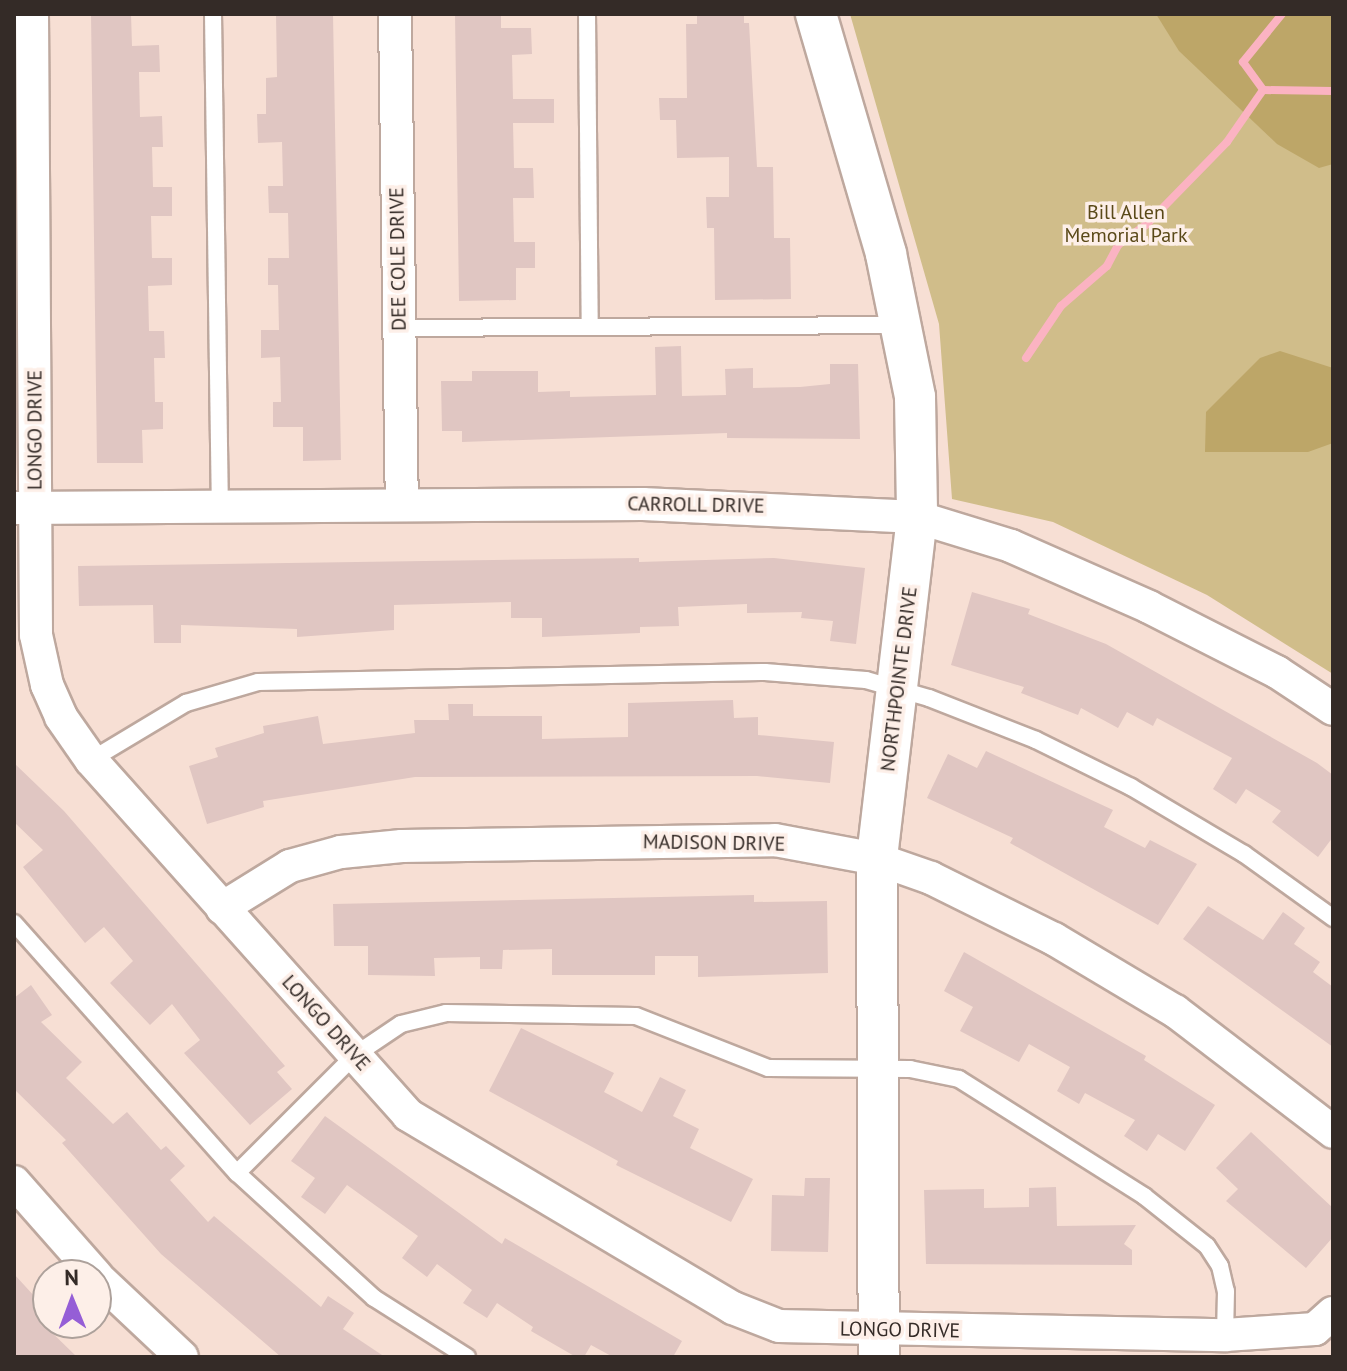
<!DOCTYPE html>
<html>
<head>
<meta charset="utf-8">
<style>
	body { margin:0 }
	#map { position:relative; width:1347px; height:1371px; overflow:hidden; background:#f7dfd4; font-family:"PT Sans",sans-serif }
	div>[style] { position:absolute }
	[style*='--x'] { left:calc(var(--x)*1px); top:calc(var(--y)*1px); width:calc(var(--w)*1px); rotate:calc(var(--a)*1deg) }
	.green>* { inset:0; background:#d0bd8a }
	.forest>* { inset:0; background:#bda668 }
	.stream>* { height:8px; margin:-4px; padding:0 4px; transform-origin:4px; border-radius:4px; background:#fbb3c2 }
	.building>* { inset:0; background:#e0c6c2 }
	.roads { filter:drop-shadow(2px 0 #bea89e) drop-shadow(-2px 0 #bea89e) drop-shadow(0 2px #bea89e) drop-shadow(0 -2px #bea89e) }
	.service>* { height:16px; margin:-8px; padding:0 8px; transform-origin:8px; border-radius:8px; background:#fff }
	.minor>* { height:32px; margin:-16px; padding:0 16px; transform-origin:16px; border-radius:16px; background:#fff }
	.tertiary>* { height:40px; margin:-20px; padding:0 20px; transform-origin:20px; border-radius:20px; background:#fff }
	span { translate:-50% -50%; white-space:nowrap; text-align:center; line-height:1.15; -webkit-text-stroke:7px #fdefe8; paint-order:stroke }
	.park-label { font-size:20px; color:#5a4918 }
	.street-label { font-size:20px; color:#342b27 }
	.frame { position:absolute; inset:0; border:16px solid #342b27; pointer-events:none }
	.north { position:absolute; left:32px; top:1259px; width:80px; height:80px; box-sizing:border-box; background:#fdefe8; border:2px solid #ada19b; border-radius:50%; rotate:359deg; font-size:22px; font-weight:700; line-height:32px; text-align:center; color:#342b27 }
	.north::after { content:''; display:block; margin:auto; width:28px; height:36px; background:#955ed6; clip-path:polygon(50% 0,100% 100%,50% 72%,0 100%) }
</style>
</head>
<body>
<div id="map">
	<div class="green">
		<i style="clip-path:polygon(850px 14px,1333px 14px,1333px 674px,1207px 595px,1053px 522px,952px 499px,939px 324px)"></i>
	</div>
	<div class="forest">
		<i style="clip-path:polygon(1156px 14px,1333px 14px,1333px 164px,1319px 168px,1277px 144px,1179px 51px)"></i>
		<i style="clip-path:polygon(1280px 351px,1333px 368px,1333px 443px,1308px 452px,1205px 452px,1206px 412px,1260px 358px)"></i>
	</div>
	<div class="stream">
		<i style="--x:1282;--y:14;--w:62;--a:129.1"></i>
		<i style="--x:1243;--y:62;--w:34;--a:54"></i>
		<i style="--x:1263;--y:90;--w:70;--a:0.8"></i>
		<i style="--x:1026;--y:358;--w:63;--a:-56.1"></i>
		<i style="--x:1061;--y:306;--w:61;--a:-41"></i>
		<i style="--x:1107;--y:266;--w:24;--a:-62"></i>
		<i style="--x:1118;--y:245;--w:34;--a:-36"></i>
		<i style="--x:1146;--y:225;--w:116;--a:-45.7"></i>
		<i style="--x:1227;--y:142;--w:63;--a:-55.3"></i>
	</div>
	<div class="building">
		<i style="clip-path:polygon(91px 14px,131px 14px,132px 46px,159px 45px,160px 72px,139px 72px,140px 117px,162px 116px,163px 147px,152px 147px,153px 187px,172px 187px,172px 216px,151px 216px,152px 258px,172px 258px,172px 285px,148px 286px,149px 331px,164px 331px,165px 358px,154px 358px,155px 402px,163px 402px,163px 429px,142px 430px,143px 463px,97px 463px)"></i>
		<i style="clip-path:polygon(276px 14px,333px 14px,341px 460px,303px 461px,303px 427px,273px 427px,273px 402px,281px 402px,280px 357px,261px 358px,261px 330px,279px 330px,278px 285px,268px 285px,268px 258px,289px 258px,288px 213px,269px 213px,268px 186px,283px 186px,282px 142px,258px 143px,257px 114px,266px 114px,266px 78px,277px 77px)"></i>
		<i style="clip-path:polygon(455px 14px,501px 14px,501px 28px,531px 28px,532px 54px,512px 55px,513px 99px,554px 99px,554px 123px,513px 123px,514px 168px,533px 168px,534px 198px,513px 198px,514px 242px,535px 242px,535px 268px,516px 268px,516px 300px,459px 301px)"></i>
		<i style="clip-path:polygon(697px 14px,744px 14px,744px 23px,749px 23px,757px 167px,773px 167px,774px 238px,790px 238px,791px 299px,715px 300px,714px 228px,707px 228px,706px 197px,729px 197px,729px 157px,677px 158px,676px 120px,660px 120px,659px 98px,687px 98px,686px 24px,697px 24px)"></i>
		<i style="clip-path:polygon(681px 346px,682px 396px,726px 395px,725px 369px,753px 368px,753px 388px,800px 387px,830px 384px,830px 364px,858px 364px,860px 439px,727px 438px,727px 433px,462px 442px,462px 431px,442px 431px,441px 381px,472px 381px,472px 371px,538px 371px,538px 392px,570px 391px,570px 397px,656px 395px,655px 347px)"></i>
		<i style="clip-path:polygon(639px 558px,639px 562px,774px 558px,865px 568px,856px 644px,830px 641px,833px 621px,801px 618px,802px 612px,747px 613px,747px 604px,678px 607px,679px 626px,640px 627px,640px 633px,542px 637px,542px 618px,511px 618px,511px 602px,394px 605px,394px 630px,297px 637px,297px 629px,181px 625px,181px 643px,154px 643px,153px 605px,79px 606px,78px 566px)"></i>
		<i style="clip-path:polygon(972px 592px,1030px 609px,1028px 614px,1106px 644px,1317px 763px,1333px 775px,1333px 837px,1318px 857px,1272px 822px,1281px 811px,1246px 789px,1236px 804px,1213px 789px,1232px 758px,1157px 718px,1153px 726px,1127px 712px,1118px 728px,1081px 708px,1078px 715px,1021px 693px,1024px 687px,951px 665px)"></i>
		<i style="clip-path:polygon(733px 700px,734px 718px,758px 717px,758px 735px,834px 742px,830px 783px,757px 776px,415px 777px,263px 801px,264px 807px,207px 824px,189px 766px,218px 757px,215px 748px,264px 733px,263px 726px,318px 716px,323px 744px,415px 733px,414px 720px,449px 720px,448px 704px,473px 704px,473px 716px,542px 716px,542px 739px,628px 737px,628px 703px)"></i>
		<i style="clip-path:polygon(986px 751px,1113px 810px,1104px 827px,1145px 848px,1150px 840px,1197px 864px,1158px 925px,1010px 843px,1013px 838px,927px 798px,948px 754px,977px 768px)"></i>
		<i style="clip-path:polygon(14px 763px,64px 811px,285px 1066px,277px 1072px,292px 1089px,250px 1125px,184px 1053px,200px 1040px,172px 1004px,150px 1025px,110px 983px,133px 961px,104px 927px,85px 943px,23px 867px,43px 850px,14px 822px)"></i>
		<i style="clip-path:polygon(754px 895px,754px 902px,827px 901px,828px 973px,698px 977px,698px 956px,655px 956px,655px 975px,552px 975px,552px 949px,503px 950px,502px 969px,480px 969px,480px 957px,434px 958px,435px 976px,368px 975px,368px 946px,334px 946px,333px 904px)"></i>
		<i style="clip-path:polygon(1208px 906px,1263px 940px,1283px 912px,1305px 928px,1294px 944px,1320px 962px,1313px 972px,1333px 987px,1333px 1047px,1183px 939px)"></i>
		<i style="clip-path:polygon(964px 952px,1146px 1056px,1144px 1060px,1215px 1105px,1185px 1151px,1158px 1134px,1147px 1151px,1124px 1136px,1135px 1120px,1085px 1093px,1079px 1104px,1057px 1091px,1070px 1067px,1029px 1044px,1019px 1062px,960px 1031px,973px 1007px,944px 991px)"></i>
		<i style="clip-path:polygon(31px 985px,52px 1015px,41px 1022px,82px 1062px,66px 1078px,113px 1124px,127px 1112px,161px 1150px,166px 1146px,185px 1166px,170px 1180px,208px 1222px,214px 1216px,321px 1307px,328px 1296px,354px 1313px,343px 1329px,385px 1357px,281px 1357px,161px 1254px,62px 1143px,66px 1140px,14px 1089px,14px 998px)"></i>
		<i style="clip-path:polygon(521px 1028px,614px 1073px,604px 1092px,642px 1112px,660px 1077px,686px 1090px,673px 1116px,699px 1129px,690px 1148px,753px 1179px,731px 1222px,616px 1165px,618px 1161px,489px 1091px)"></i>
		<i style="clip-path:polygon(325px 1116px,502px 1244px,505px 1238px,682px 1341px,673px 1357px,613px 1357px,591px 1345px,584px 1357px,576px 1357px,531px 1331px,533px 1327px,497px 1303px,487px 1318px,463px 1303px,472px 1290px,437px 1264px,427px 1277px,402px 1258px,418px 1236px,347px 1185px,325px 1214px,301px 1197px,315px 1178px,291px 1161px)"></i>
		<i style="clip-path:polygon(1251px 1132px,1333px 1208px,1333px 1237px,1306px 1268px,1226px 1201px,1238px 1189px,1216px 1168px)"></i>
		<i style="clip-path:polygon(805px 1178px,830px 1178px,828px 1252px,771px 1251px,772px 1195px,804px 1196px)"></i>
		<i style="clip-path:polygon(1056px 1187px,1057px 1226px,1136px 1225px,1124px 1244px,1132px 1250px,1132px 1265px,926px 1264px,924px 1190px,984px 1189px,984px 1208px,1029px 1207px,1029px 1188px)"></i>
		<i style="clip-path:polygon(14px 1274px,47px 1310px,37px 1318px,77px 1357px,14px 1357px)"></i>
	</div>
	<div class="roads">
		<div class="service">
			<i style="--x:213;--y:14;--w:494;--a:89.2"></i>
			<i style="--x:587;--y:14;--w:313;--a:89.5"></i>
			<i style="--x:399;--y:328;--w:503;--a:-0.34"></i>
			<i style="--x:91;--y:760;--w:111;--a:-31"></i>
			<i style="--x:186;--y:703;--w:75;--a:-16.3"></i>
			<i style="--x:258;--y:682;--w:507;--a:-1.13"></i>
			<i style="--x:765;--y:672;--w:101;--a:4.5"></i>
			<i style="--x:866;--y:680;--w:66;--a:15.9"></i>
			<i style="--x:929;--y:698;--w:115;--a:21.4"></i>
			<i style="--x:1036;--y:740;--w:106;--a:26.3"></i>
			<i style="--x:1131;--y:787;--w:131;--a:30.7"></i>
			<i style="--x:1244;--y:854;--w:110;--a:35.7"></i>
			<i style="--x:14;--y:923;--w:335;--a:48.3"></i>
			<i style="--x:467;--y:1357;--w:110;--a:-147.6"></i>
			<i style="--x:374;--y:1298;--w:185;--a:-137.6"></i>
			<i style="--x:237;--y:1173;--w:167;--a:-45"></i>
			<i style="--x:355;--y:1055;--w:55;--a:-34"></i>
			<i style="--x:401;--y:1024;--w:46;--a:-13.7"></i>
			<i style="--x:446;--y:1013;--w:190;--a:0.9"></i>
			<i style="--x:636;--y:1016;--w:142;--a:21.5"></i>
			<i style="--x:768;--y:1068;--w:142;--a:0.4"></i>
			<i style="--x:910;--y:1069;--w:50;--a:11.5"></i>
			<i style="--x:959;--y:1079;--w:219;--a:32.3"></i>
			<i style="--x:1144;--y:1196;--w:80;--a:38.4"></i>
			<i style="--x:1207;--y:1246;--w:24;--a:57"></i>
			<i style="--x:1220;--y:1266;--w:26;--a:77"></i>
			<i style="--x:1226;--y:1291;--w:44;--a:91.3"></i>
		</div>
		<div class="minor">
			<i style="--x:32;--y:14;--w:621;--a:89.63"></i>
			<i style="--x:36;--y:635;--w:51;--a:77.6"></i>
			<i style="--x:47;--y:685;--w:35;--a:66"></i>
			<i style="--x:61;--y:717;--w:52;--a:55.1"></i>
			<i style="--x:91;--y:760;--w:476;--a:48.2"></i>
			<i style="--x:408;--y:1115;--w:378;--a:30.7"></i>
			<i style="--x:733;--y:1308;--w:49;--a:21.4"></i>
			<i style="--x:779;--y:1326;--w:446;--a:1.2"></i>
			<i style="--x:1225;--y:1335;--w:90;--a:-3.8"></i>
			<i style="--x:1315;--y:1329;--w:24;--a:-42"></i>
			<i style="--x:395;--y:14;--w:490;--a:89.2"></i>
			<i style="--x:17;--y:508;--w:626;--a:-0.37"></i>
			<i style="--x:643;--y:504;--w:274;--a:2.7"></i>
			<i style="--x:917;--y:517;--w:98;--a:17.1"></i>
			<i style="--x:1011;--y:546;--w:151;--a:23.8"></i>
			<i style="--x:1149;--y:607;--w:144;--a:26.9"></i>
			<i style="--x:1277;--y:672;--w:67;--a:33.5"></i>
			<i style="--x:222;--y:908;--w:80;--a:-31.7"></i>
			<i style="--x:290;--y:866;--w:53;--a:-15.4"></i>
			<i style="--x:341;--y:852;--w:61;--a:-5.6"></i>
			<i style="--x:402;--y:846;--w:373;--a:-0.9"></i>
			<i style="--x:775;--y:840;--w:104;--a:10.6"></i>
			<i style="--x:877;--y:859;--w:57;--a:19.4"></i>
			<i style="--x:931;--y:878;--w:137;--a:26.4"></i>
			<i style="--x:1054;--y:939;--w:141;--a:30.8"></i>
			<i style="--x:1175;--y:1011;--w:199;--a:37.4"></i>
			<i style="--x:14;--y:1182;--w:124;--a:48.6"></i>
			<i style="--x:96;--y:1276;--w:118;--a:43.3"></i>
		</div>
		<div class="tertiary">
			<i style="--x:816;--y:14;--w:250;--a:73.7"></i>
			<i style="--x:886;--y:254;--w:146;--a:78.5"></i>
			<i style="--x:915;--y:397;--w:120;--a:89"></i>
			<i style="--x:917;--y:517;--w:344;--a:96.7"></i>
			<i style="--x:877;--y:859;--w:498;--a:89.8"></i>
		</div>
	</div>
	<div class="park-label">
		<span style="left:1126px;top:224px">Bill Allen<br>Memorial Park</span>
	</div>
	<div class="street-label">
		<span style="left:398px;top:259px;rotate:-91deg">DEE COLE DRIVE</span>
		<span style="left:35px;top:430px;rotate:-90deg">LONGO DRIVE</span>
		<span style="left:696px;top:505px;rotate:1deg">CARROLL DRIVE</span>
		<span style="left:899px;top:679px;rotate:-83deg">NORTHPOINTE DRIVE</span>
		<span style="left:714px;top:843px;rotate:1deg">MADISON DRIVE</span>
		<span style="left:326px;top:1023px;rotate:48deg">LONGO DRIVE</span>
		<span style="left:900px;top:1330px;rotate:1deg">LONGO DRIVE</span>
	</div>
	<div class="frame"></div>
	<div class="north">N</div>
</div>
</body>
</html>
